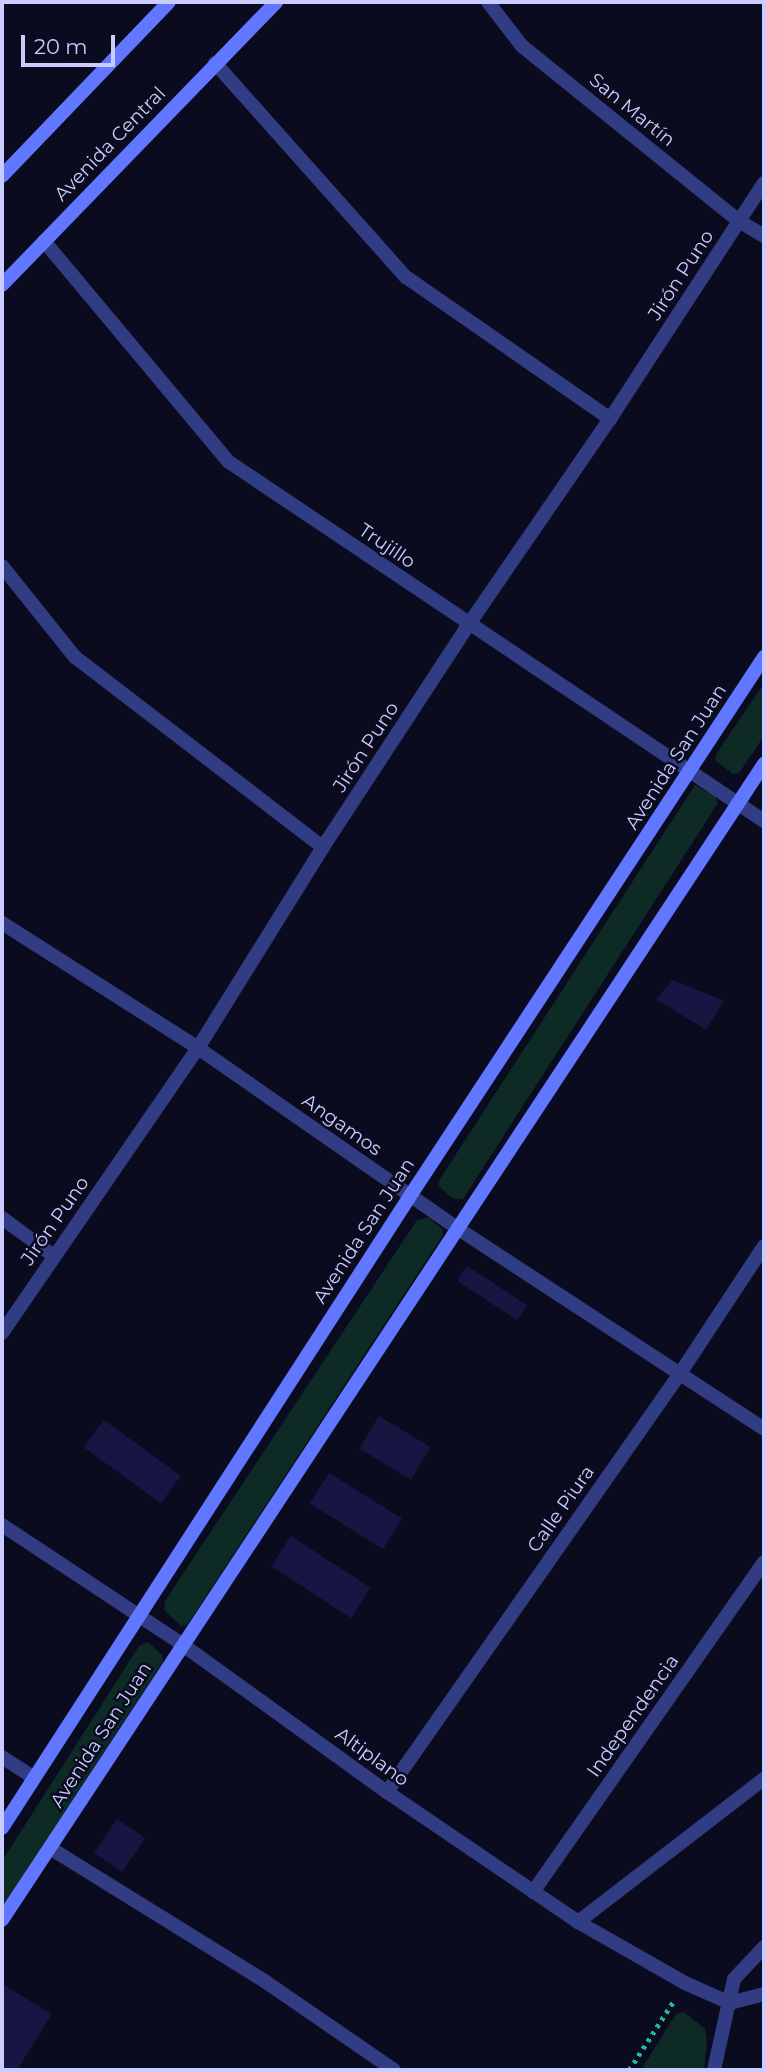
<!DOCTYPE html>
<html>
<head>
<meta charset="utf-8">
<style>
	body { margin:0 }
	#map { position:relative; width:766px; height:2072px; overflow:hidden; background:#0b0b20; font-family:Montserrat,sans-serif }
	div>[style] { position:absolute }
	[style*='--x'] { left:calc(var(--x)*1px); top:calc(var(--y)*1px); width:calc(var(--w)*1px); rotate:calc(var(--a)*1deg) }
	.green>* { inset:0; background:#0d2a24 }
	.building>* { inset:0; background:#171542; transform-origin:0 0 }
	.path>* { height:4.5px; margin-top:-2.25px; transform-origin:0; background:repeating-linear-gradient(90deg,#23b997 0 3.5px,transparent 0 8.5px) }
	.pedestrian>* { height:14px; margin:-7px; padding:0 7px; transform-origin:7px; border-radius:7px; background:#323c83 }
	.minor>* { height:14px; margin:-7px; padding:0 7px; transform-origin:7px; border-radius:7px; background:#323c83 }
	.tertiary>* { height:14px; margin:-7px; padding:0 7px; transform-origin:7px; border-radius:7px; background:#323c83 }
	.secondary>* { height:14px; margin:-7px; padding:0 7px; transform-origin:7px; border-radius:7px; background:#6177ff }
	span { translate:-50% -50%; white-space:nowrap; text-align:center; line-height:1.15; -webkit-text-stroke:5px #0b0b20; paint-order:stroke }
	.street-label { font-size:19px; color:#caccff }
	.frame { position:absolute; inset:0; border:4px solid #caccff; pointer-events:none }
	.scale { position:absolute; left:21px; top:35px; width:94px; height:32px; box-sizing:border-box; border:4px solid #caccff; border-top:0; padding-left:9px; font-size:21px; line-height:24px; white-space:nowrap; color:#caccff; -webkit-text-stroke:5px #0b0b20; paint-order:stroke }
</style>
</head>
<body>
<div id="map">
	<div class="green">
		<i style="clip-path:polygon(764px 683px,764px 736px,739px 773px,733px 774px,715px 760px,717px 753px)"></i>
		<i style="clip-path:polygon(695px 785px,715px 796px,718px 803px,463px 1199px,454px 1199px,438px 1186px,440px 1179px)"></i>
		<i style="clip-path:polygon(428px 1217px,442px 1229px,443px 1235px,187px 1625px,181px 1626px,164px 1610px,165px 1601px,417px 1220px)"></i>
		<i style="clip-path:polygon(148px 1642px,162px 1655px,163px 1661px,2px 1908px,2px 1861px,139px 1646px)"></i>
		<i style="clip-path:polygon(684px 2012px,705px 2029px,707px 2042px,704px 2070px,641px 2070px,676px 2014px)"></i>
	</div>
	<div class="building">
		<i style="clip-path:polygon(673px 980px,724px 1001px,706px 1030px,656px 999px)"></i>
		<i style="left:467px;top:1266px;width:72px;height:18px;rotate:33deg"></i>
		<i style="left:379px;top:1416px;width:60px;height:38px;rotate:31deg"></i>
		<i style="left:104px;top:1420px;width:95px;height:34px;rotate:36deg"></i>
		<i style="left:329px;top:1473px;width:86px;height:36px;rotate:32deg"></i>
		<i style="left:291px;top:1536px;width:95px;height:36px;rotate:33deg"></i>
		<i style="left:117px;top:1819px;width:34px;height:41px;rotate:34deg"></i>
		<i style="clip-path:polygon(4px 1985px,52px 2014px,17px 2070px,2px 2067px,2px 1989px)"></i>
	</div>
	<div class="path">
		<i style="--x:629;--y:2070;--w:81;--a:-57.1"></i>
	</div>
	<div class="pedestrian">
		<i style="--x:578;--y:1922;--w:235;--a:-37.6"></i>
	</div>
	<div class="minor">
		<i style="--x:488;--y:2;--w:56;--a:52.3"></i>
		<i style="--x:522;--y:46;--w:279;--a:38.9"></i>
		<i style="--x:739;--y:221;--w:29;--a:31"></i>
		<i style="--x:215;--y:63;--w:287;--a:48.3"></i>
		<i style="--x:406;--y:277;--w:249;--a:34.8"></i>
		<i style="--x:44;--y:241;--w:288;--a:50.1"></i>
		<i style="--x:229;--y:462;--w:644;--a:33.86"></i>
		<i style="--x:2;--y:566;--w:117;--a:51.3"></i>
		<i style="--x:75;--y:657;--w:312;--a:37.5"></i>
		<i style="--x:2;--y:923;--w:232;--a:32.5"></i>
		<i style="--x:198;--y:1048;--w:315;--a:34.8"></i>
		<i style="--x:457;--y:1228;--w:367;--a:33.2"></i>
		<i style="--x:2;--y:1218;--w:64;--a:36.2"></i>
		<i style="--x:2;--y:1333;--w:346;--a:-55.5"></i>
		<i style="--x:198;--y:1048;--w:237;--a:-58.1"></i>
		<i style="--x:323;--y:847;--w:267;--a:-56.8"></i>
		<i style="--x:469;--y:624;--w:249;--a:-55.5"></i>
		<i style="--x:610;--y:419;--w:282;--a:-56.9"></i>
		<i style="--x:2;--y:1757;--w:38;--a:33"></i>
		<i style="--x:387;--y:1792;--w:509;--a:-55"></i>
		<i style="--x:679;--y:1375;--w:154;--a:-56.6"></i>
		<i style="--x:50;--y:1848;--w:251;--a:31.8"></i>
		<i style="--x:263;--y:1980;--w:159;--a:34.5"></i>
		<i style="--x:533;--y:1892;--w:403;--a:-55"></i>
		<i style="--x:730;--y:2003;--w:35;--a:-15"></i>
	</div>
	<div class="tertiary">
		<i style="--x:2;--y:1525;--w:217;--a:33.5"></i>
		<i style="--x:183;--y:1645;--w:251;--a:35.8"></i>
		<i style="--x:387;--y:1792;--w:231;--a:34.2"></i>
		<i style="--x:578;--y:1922;--w:123;--a:29.7"></i>
		<i style="--x:685;--y:1983;--w:49;--a:24"></i>
		<i style="--x:714;--y:2070;--w:93;--a:-77.6"></i>
		<i style="--x:734;--y:1979;--w:44;--a:-46.8"></i>
	</div>
	<div class="secondary">
		<i style="--x:2;--y:176;--w:241;--a:-46.2"></i>
		<i style="--x:2;--y:285;--w:394;--a:-45.9"></i>
		<i style="--x:2;--y:1828;--w:752;--a:-57.15"></i>
		<i style="--x:410;--y:1196;--w:645;--a:-56.7"></i>
		<i style="--x:2;--y:1920;--w:1385;--a:-56.61"></i>
	</div>
	<div class="street-label">
		<span style="left:632px;top:110px;rotate:39deg">San Martín</span>
		<span style="left:110px;top:144px;rotate:-46deg">Avenida Central</span>
		<span style="left:681px;top:275px;rotate:-57deg">Jirón Puno</span>
		<span style="left:387px;top:546px;rotate:34deg">Trujillo</span>
		<span style="left:366px;top:747px;rotate:-57deg">Jirón Puno</span>
		<span style="left:676px;top:757px;rotate:-57deg">Avenida San Juan</span>
		<span style="left:342px;top:1125px;rotate:35deg">Angamos</span>
		<span style="left:55px;top:1221px;rotate:-55deg">Jirón Puno</span>
		<span style="left:364px;top:1231px;rotate:-57deg">Avenida San Juan</span>
		<span style="left:561px;top:1509px;rotate:-55deg">Calle Piura</span>
		<span style="left:633px;top:1716px;rotate:-55deg">Independencia</span>
		<span style="left:101px;top:1735px;rotate:-57deg">Avenida San Juan</span>
		<span style="left:372px;top:1757px;rotate:36deg">Altiplano</span>
	</div>
	<div class="frame"></div>
	<div class="scale">20 m</div>
</div>
</body>
</html>
